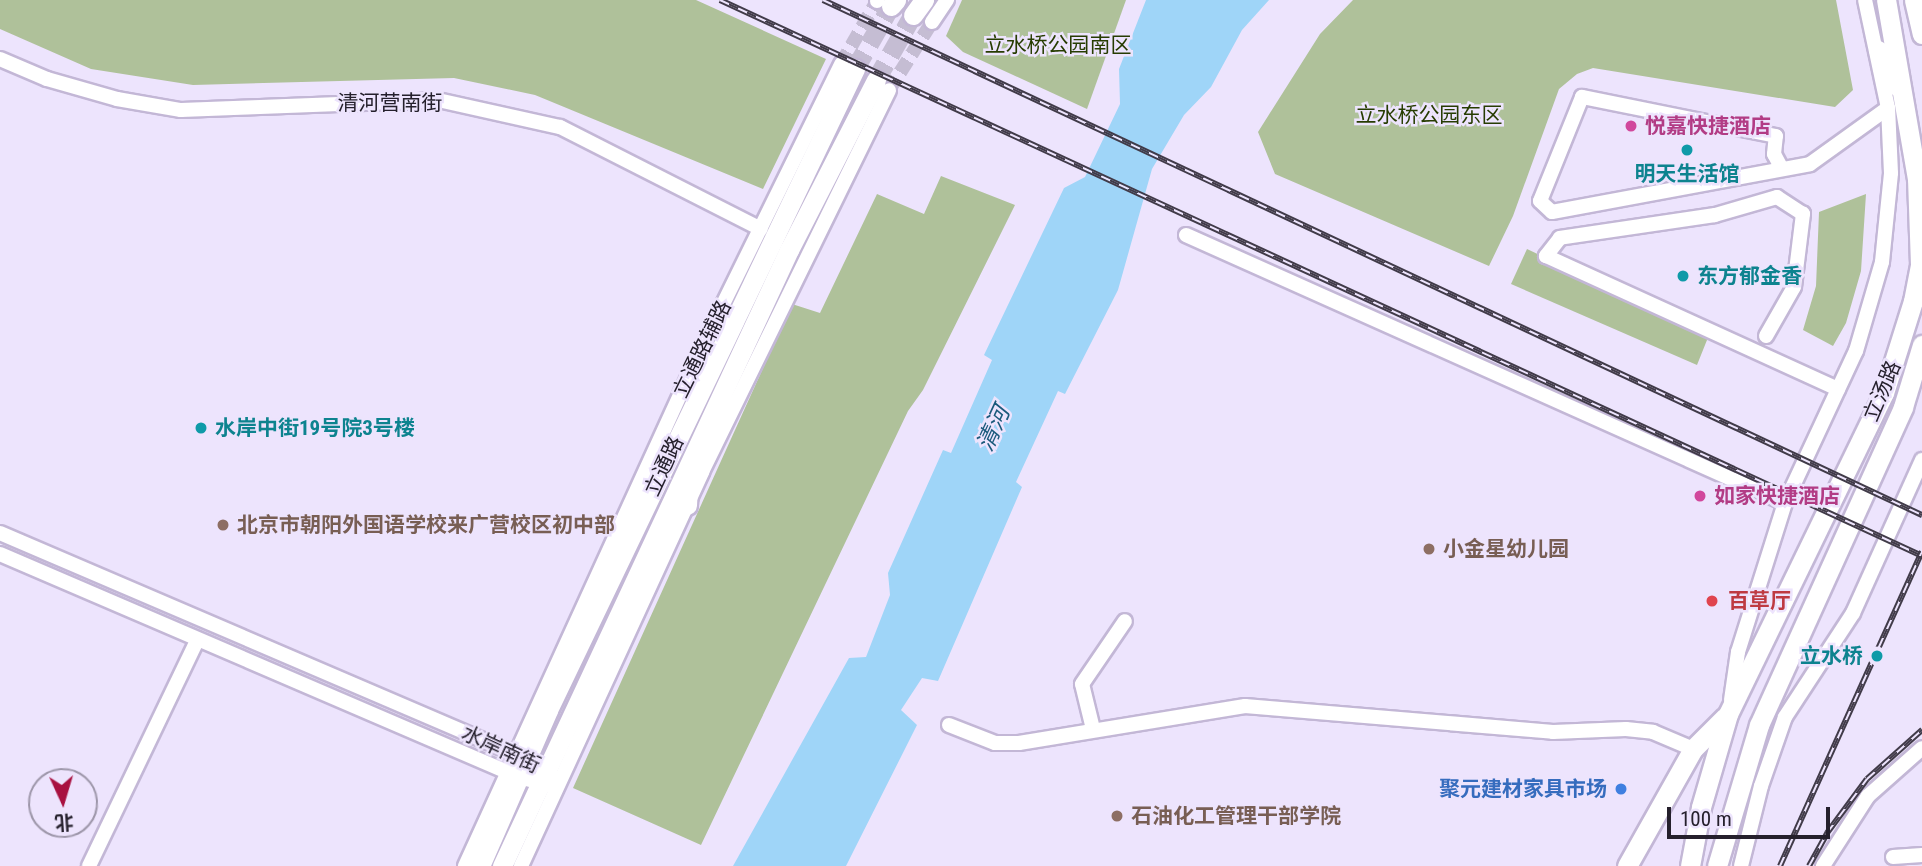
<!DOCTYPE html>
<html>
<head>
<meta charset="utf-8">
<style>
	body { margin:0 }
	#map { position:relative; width:1922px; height:866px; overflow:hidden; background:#ede4fd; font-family:"Roboto Condensed","Noto Sans SC",sans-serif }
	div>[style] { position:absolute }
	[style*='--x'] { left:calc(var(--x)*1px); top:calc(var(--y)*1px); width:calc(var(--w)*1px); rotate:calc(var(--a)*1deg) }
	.green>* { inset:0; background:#afc19a }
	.water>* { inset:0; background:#9fd5f8 }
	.minor-tunnel>* { height:14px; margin-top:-7px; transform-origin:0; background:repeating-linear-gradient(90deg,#c5bdd3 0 14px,transparent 0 21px) }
	.major-tunnel>* { height:19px; margin-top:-9.5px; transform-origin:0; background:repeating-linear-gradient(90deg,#c5bdd3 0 19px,transparent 0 29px) }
	.roads { filter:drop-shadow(2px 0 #c3b7d6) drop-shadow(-2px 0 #c3b7d6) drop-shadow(0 2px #c3b7d6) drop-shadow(0 -2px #c3b7d6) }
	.minor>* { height:14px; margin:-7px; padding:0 7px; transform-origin:7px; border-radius:7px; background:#fff }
	.major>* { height:19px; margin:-9.5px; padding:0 9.5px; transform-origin:9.5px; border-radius:9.5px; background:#fff }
	.rail>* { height:6px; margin-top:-3px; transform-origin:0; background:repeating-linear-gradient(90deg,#ede4fd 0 10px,#413b49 0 20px); box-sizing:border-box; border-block:2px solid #413b49 }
	.dots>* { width:19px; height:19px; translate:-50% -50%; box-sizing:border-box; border:4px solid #ede4fd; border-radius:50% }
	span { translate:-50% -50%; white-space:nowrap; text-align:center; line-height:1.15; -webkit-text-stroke:5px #ede4fd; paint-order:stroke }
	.park-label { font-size:21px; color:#273c02 }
	.street-label { font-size:21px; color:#25202c }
	.hotel-label { font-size:21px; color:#b23c85; font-weight:700 }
	.left { translate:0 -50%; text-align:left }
	.culture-label { font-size:21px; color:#0d838f; font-weight:700 }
	.right { translate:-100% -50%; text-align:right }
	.education-label { font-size:21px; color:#785e54; font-weight:700 }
	.health-label { font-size:21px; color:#be3a42; font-weight:700 }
	.shop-label { font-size:21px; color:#366cbe; font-weight:700 }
	.water-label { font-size:23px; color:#1b5a7c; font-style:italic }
	.north { position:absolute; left:28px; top:768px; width:70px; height:70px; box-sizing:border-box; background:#ede4fd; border:2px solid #9d96a9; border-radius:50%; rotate:176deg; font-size:19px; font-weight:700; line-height:28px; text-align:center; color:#25202c }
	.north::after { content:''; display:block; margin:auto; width:24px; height:32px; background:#a81140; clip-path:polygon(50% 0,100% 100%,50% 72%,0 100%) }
	.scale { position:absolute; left:1667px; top:807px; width:163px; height:32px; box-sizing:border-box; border:4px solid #25202c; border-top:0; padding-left:9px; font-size:21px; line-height:24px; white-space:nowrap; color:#25202c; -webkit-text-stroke:5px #ede4fd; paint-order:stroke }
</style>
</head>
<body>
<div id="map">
	<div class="green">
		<i style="clip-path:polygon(0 0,696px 0,826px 59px,763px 189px,535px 95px,454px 78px,193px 85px,91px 69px,0 29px)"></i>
		<i style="clip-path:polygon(962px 0,1126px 0,1087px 109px,963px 52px,946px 36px)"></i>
		<i style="clip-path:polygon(1353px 0,1836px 0,1853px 90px,1835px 107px,1593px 68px,1577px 74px,1559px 89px,1513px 216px,1489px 266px,1275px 174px,1258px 132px,1320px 34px)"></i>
		<i style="clip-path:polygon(941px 176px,1015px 205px,923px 390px,908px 411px,701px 845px,573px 788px,792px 304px,820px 313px,877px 194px,924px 214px)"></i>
		<i style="clip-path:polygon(1866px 194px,1861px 271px,1846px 323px,1833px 346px,1803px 330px,1816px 286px,1819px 212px)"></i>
		<i style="clip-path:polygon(1527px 249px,1709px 335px,1697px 365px,1511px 284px)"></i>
	</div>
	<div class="water">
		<i style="clip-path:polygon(1146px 0,1269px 0,1242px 30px,1211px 87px,1184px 115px,1152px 169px,1118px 290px,1065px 394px,1058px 391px,1016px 482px,1022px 487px,938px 681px,922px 678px,901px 710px,917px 725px,846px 866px,733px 866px,849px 658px,866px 657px,890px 595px,888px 573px,943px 450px,951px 453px,992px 360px,984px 355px,1064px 188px,1085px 177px,1120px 104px,1119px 69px)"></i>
	</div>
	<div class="minor-tunnel">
		<i style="--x:841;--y:64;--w:73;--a:-60.3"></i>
		<i style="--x:889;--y:90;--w:80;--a:-57.7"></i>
	</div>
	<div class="major-tunnel">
		<i style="--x:855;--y:69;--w:73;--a:-60.3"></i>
		<i style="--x:876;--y:80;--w:75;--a:-60.4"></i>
	</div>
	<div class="roads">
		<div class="minor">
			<i style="--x:877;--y:1;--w:1;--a:-45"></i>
			<i style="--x:932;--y:22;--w:27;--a:-56"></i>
			<i style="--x:0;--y:59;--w:51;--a:23.1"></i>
			<i style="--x:47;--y:79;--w:73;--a:15.9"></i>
			<i style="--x:117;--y:99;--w:65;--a:9.8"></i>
			<i style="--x:181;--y:110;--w:257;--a:-2.2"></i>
			<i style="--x:438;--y:100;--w:125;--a:12.5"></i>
			<i style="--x:560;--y:127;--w:225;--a:26.9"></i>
			<i style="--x:1782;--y:169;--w:17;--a:-118"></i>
			<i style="--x:1774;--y:154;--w:18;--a:-84"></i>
			<i style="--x:1776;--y:136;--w:198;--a:-168.6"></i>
			<i style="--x:1582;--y:97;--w:112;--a:112"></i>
			<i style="--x:1540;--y:201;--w:16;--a:43"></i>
			<i style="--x:1552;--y:212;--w:262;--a:-10.5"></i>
			<i style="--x:1810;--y:164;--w:96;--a:-35.7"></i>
			<i style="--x:1186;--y:235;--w:656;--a:24.1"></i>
			<i style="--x:1766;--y:336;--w:56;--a:-60.3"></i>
			<i style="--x:1794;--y:287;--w:74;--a:-83"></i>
			<i style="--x:1803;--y:214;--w:31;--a:-147"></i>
			<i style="--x:1777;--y:197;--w:65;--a:163.8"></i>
			<i style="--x:1715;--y:215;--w:157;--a:171.6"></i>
			<i style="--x:1560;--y:238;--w:23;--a:128"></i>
			<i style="--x:1546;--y:256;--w:321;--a:24.5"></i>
			<i style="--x:0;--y:533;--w:573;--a:23.21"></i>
			<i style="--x:527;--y:759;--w:21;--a:25"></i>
			<i style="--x:546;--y:768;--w:11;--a:56"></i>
			<i style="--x:0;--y:554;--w:565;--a:23.25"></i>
			<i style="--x:519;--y:777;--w:30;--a:15"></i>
			<i style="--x:1731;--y:700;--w:49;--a:-81.7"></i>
			<i style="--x:1738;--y:652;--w:156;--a:-72.5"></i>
			<i style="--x:1785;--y:503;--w:168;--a:-65"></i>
			<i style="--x:1856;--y:351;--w:93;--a:-73.7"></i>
			<i style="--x:1882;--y:262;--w:89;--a:-84.2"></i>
			<i style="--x:1891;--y:173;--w:65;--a:-92.6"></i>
			<i style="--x:1888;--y:108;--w:110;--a:-102"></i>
			<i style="--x:949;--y:725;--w:49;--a:21.4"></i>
			<i style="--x:995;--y:743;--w:24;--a:0"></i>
			<i style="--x:1019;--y:743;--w:229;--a:-9.3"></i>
			<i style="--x:1245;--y:706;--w:309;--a:4.8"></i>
			<i style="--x:1553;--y:732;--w:73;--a:-2.4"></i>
			<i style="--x:1626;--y:729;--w:27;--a:6"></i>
			<i style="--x:1653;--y:732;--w:43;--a:23"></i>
			<i style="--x:1093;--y:729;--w:46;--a:-103.7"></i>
			<i style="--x:1082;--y:684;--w:76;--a:-55.7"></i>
			<i style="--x:1893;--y:857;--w:29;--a:-4"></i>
			<i style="--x:89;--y:866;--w:250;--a:-64.4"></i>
			<i style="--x:465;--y:866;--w:566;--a:-65.47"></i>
			<i style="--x:700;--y:351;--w:320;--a:-63.8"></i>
			<i style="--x:521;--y:866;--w:434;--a:-65.3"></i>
			<i style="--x:702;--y:472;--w:425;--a:-63.9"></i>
			<i style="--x:1741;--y:866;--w:82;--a:-76"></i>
			<i style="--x:1761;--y:786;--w:73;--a:-70.8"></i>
			<i style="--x:1785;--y:717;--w:124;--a:-56.8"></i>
			<i style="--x:1853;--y:613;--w:168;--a:-65.7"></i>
			<i style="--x:1823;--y:866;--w:83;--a:-57.3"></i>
			<i style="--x:1868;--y:796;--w:72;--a:-41.6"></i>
		</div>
		<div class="major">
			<i style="--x:1914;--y:0;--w:35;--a:77"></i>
			<i style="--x:891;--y:6;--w:8;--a:-50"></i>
			<i style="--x:913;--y:15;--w:19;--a:-54"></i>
			<i style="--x:1878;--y:50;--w:41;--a:62.2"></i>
			<i style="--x:687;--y:505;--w:34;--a:-87"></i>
			<i style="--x:480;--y:866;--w:170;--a:-66.4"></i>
			<i style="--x:548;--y:710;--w:711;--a:-64.41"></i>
			<i style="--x:502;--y:866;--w:680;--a:-65.02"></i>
			<i style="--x:789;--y:250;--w:191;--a:-62.9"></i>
			<i style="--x:1627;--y:866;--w:134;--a:-60.6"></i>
			<i style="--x:1693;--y:749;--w:45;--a:-45"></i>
			<i style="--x:1690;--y:866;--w:60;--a:-79.4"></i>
			<i style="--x:1701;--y:807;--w:97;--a:-73.8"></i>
			<i style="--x:1728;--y:714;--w:357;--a:-64.1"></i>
			<i style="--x:1884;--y:393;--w:96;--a:-72.5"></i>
			<i style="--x:1913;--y:301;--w:38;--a:-79"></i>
			<i style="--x:1920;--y:264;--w:85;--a:-92"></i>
			<i style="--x:1917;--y:179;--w:182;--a:-99.8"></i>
			<i style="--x:1717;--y:866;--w:147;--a:-73.4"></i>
			<i style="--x:1759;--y:725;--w:349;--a:-65.6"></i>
			<i style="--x:1903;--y:407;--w:65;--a:-73"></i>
		</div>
	</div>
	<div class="rail">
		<i style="--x:720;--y:0;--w:1324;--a:24.82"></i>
		<i style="--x:823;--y:0;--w:1214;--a:25.11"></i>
		<i style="--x:1780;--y:866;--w:345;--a:-65.7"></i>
		<i style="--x:1809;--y:866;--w:38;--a:-61"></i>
		<i style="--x:1827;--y:833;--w:67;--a:-53.5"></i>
		<i style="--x:1867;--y:779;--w:74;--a:-41.7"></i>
	</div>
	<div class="dots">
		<i style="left:1631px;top:126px;background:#d1479c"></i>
		<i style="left:1687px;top:150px;background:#0f9aa8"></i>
		<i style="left:1683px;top:276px;background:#0f9aa8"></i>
		<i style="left:201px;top:428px;background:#0f9aa8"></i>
		<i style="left:1700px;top:496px;background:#d1479c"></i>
		<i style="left:223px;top:525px;background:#8d6e63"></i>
		<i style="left:1429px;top:549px;background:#8d6e63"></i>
		<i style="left:1712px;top:601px;background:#e0444e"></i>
		<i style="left:1877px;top:656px;background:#0f9aa8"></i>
		<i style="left:1621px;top:789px;background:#3f7fe0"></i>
		<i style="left:1117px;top:816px;background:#8d6e63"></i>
	</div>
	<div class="park-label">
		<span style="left:1058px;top:45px">立水桥公园南区</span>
		<span style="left:1429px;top:115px">立水桥公园东区</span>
	</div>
	<div class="street-label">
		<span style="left:390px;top:103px">清河营南街</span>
		<span style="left:702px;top:349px;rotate:-64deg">立通路辅路</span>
		<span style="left:1882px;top:391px;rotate:-67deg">立汤路</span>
		<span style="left:664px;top:466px;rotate:-65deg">立通路</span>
		<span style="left:501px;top:749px;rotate:25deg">水岸南街</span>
	</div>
	<div class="hotel-label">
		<span class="left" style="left:1645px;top:126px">悦嘉快捷酒店</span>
		<span class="left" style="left:1714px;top:496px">如家快捷酒店</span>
	</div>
	<div class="culture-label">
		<span style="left:1687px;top:174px">明天生活馆</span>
		<span class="left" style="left:1697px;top:276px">东方郁金香</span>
		<span class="left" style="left:215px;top:428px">水岸中街19号院3号楼</span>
		<span class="right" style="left:1863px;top:656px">立水桥</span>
	</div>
	<div class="education-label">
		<span class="left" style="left:237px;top:525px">北京市朝阳外国语学校来广营校区初中部</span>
		<span class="left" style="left:1443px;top:549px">小金星幼儿园</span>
		<span class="left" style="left:1131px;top:816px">石油化工管理干部学院</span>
	</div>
	<div class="health-label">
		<span class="left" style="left:1728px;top:601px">百草厅</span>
	</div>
	<div class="shop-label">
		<span class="right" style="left:1607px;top:789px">聚元建材家具市场</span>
	</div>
	<div class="water-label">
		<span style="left:994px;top:429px;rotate:-65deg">清河</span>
	</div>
	<div class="north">北</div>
	<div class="scale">100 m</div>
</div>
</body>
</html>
